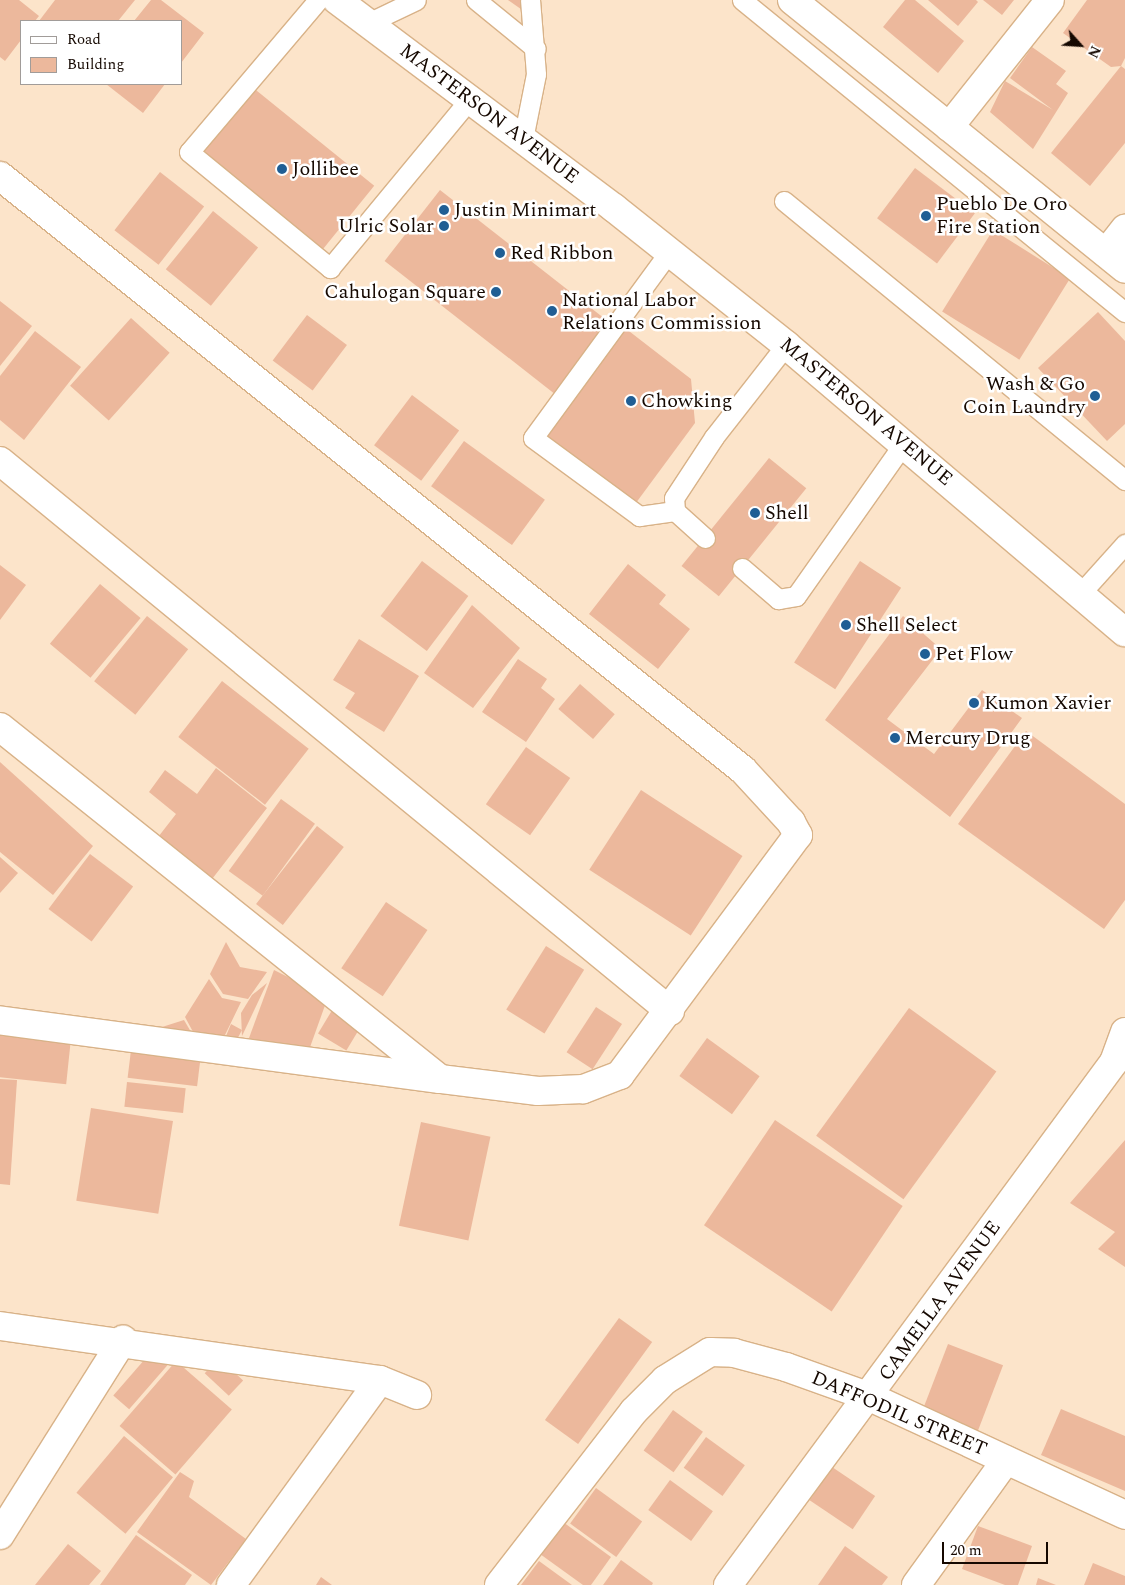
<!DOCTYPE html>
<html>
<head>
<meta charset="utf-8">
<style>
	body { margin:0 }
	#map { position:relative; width:1125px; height:1585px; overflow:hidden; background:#fce4ca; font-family:Spectral,serif }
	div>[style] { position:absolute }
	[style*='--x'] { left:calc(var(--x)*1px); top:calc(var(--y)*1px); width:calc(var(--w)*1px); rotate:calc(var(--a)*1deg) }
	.building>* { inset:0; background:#ecb89c; transform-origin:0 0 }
	.roads { filter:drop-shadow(1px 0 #d8b288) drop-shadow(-1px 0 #d8b288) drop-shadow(0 1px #d8b288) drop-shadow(0 -1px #d8b288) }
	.service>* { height:19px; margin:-9.5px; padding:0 9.5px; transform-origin:9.5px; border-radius:9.5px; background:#fff }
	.minor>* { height:28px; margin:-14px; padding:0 14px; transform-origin:14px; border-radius:14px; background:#fff }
	.primary>* { height:28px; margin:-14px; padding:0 14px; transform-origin:14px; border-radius:14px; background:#fff }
	.dots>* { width:14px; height:14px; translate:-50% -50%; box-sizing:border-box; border:2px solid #fff; border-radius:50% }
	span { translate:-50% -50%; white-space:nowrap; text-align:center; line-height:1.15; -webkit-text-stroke:5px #fff; paint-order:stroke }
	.street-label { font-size:20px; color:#150800 }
	.poi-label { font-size:20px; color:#150800 }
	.left { translate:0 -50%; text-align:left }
	.right { translate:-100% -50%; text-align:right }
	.legend { position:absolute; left:20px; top:20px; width:162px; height:65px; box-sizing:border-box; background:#fff; border:1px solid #a19c99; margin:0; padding:6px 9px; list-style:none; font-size:15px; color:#150800 }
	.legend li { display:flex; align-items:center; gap:10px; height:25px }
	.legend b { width:25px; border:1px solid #a19c99 }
	.north { position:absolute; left:1055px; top:20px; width:50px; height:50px; -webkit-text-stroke:4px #fff; paint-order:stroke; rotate:116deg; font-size:14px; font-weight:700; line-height:20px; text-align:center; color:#150800 }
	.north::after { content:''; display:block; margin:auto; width:18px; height:22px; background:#150800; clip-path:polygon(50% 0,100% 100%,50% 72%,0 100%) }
	.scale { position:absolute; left:942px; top:1542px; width:106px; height:22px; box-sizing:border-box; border:2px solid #150800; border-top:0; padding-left:6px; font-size:15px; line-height:18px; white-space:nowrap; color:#150800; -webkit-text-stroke:4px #fff; paint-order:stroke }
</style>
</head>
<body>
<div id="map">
	<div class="building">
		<i style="clip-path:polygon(0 0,19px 0,39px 16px,35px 21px,21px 21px,21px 40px,5px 61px,0 57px)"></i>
		<i style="clip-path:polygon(55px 0,135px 0,118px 21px,39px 21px)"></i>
		<i style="clip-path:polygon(151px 0,161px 0,204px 33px,181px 63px,181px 21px,134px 21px)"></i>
		<i style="clip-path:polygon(508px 0,539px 0,528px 14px)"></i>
		<i style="clip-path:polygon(905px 0,915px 0,964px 41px,938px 73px,883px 27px)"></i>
		<i style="clip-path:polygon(928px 0,976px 0,978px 2px,958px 26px)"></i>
		<i style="clip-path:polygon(983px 0,1014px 0,1002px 15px)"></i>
		<i style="clip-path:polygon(1087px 0,1125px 0,1125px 58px,1121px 66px,1111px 67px,1063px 33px)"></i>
		<i style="clip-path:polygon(1032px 47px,1066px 71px,1056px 84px,1068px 93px,1033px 149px,990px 112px,1005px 81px,1053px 110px,1010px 78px)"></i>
		<i style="clip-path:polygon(1121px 66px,1125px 69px,1125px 143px,1090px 186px,1051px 153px)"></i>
		<i style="left:246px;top:82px;width:165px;height:90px;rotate:39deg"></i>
		<i style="clip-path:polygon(106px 84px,165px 84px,143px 113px)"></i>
		<i style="left:915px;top:168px;width:75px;height:63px;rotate:37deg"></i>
		<i style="left:160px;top:172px;width:56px;height:74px;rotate:38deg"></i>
		<i style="left:440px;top:190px;width:216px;height:90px;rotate:38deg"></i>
		<i style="left:213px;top:211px;width:58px;height:75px;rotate:39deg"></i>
		<i style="left:993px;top:230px;width:91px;height:96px;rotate:32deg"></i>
		<i style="clip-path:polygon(0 301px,32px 326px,0 366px)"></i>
		<i style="clip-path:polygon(1098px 312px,1125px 341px,1125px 424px,1107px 441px,1038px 368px)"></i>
		<i style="left:307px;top:315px;width:50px;height:57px;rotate:37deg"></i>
		<i style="left:131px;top:318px;width:52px;height:91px;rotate:42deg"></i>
		<i style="clip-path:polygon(625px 328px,691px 379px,695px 423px,630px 511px,538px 443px)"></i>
		<i style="clip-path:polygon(35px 331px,81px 367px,24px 440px,0 420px,0 376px)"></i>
		<i style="left:412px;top:395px;width:59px;height:63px;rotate:37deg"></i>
		<i style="left:464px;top:441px;width:100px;height:56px;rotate:36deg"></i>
		<i style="left:769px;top:458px;width:48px;height:139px;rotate:39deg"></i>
		<i style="left:422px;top:561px;width:58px;height:69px;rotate:37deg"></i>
		<i style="left:860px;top:561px;width:49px;height:121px;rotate:33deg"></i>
		<i style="clip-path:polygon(628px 564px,666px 595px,659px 604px,690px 629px,658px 669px,589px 614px)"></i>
		<i style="clip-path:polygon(0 565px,26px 585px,0 620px)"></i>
		<i style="left:100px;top:584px;width:53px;height:78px;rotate:40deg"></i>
		<i style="clip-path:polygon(472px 605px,520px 648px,473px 708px,424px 673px)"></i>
		<i style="left:147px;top:616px;width:53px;height:84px;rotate:39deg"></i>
		<i style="clip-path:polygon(903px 616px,941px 649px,887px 719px,934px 754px,982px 690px,1022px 718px,950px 817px,825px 720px)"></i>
		<i style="clip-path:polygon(359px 639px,419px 676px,384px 732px,345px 708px,355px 693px,333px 680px)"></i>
		<i style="clip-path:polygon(518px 659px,547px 679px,541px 688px,555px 699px,526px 742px,482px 712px)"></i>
		<i style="left:222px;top:681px;width:110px;height:71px;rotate:38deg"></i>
		<i style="left:580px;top:684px;width:46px;height:33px;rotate:41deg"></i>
		<i style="clip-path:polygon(1026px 731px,1125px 804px,1125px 900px,1104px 929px,958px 824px)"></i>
		<i style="left:526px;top:747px;width:54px;height:70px;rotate:35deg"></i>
		<i style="clip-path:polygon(0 762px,93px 846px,53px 895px,0 852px)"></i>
		<i style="clip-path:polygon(216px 768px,267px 808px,209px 883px,155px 841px,176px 814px,149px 792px,165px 770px,197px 794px)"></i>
		<i style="left:641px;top:790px;width:121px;height:95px;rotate:33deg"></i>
		<i style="left:281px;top:799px;width:42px;height:89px;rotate:36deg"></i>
		<i style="left:317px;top:826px;width:34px;height:99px;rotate:38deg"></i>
		<i style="left:90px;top:854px;width:54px;height:69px;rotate:37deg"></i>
		<i style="clip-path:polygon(0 857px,18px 873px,0 893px)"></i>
		<i style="left:386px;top:902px;width:50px;height:80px;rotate:34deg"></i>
		<i style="clip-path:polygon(226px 942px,240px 967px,267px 972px,248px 999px,223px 994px,210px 974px)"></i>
		<i style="left:546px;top:946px;width:45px;height:75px;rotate:32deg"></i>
		<i style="clip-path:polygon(274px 970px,328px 997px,309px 1050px,283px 1055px,249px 1038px)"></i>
		<i style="clip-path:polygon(209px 979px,222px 998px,241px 1002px,225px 1035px,198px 1041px,185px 1017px)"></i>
		<i style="clip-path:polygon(267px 983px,242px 1036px,241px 1013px,252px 995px)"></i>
		<i style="left:334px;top:1007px;width:33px;height:31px;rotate:31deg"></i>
		<i style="left:596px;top:1007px;width:31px;height:54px;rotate:33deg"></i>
		<i style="left:909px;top:1008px;width:108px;height:158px;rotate:36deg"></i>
		<i style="clip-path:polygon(184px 1020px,198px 1044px,140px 1034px)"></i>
		<i style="clip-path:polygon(231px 1024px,242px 1030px,232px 1049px,202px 1042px,226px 1036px)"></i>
		<i style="left:0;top:1025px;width:72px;height:52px;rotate:6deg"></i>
		<i style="left:707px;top:1038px;width:65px;height:47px;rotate:36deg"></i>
		<i style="left:132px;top:1042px;width:70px;height:36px;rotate:7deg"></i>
		<i style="clip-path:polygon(0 1079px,17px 1080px,10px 1185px,0 1184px)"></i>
		<i style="left:127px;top:1082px;width:59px;height:25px;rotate:6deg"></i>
		<i style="left:91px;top:1108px;width:83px;height:94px;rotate:9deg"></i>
		<i style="left:775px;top:1120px;width:154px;height:127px;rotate:34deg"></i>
		<i style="left:421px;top:1122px;width:71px;height:106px;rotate:12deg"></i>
		<i style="clip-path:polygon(1125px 1140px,1125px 1267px,1098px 1249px,1115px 1232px,1070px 1203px)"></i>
		<i style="left:619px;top:1318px;width:41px;height:126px;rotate:36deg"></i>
		<i style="left:948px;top:1344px;width:59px;height:71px;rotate:21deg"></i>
		<i style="left:152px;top:1351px;width:21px;height:59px;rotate:41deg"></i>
		<i style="left:219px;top:1358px;width:33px;height:21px;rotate:43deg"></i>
		<i style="left:176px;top:1361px;width:74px;height:86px;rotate:41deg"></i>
		<i style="clip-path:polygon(1061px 1409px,1125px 1436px,1125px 1491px,1041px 1455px)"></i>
		<i style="left:673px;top:1410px;width:37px;height:50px;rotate:36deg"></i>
		<i style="left:124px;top:1436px;width:64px;height:74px;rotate:40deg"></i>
		<i style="left:706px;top:1437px;width:48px;height:38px;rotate:36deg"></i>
		<i style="left:832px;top:1467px;width:52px;height:40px;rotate:34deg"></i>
		<i style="clip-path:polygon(180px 1472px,194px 1481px,189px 1497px,246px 1539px,211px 1585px,137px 1532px)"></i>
		<i style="left:670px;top:1480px;width:53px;height:37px;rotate:36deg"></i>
		<i style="left:596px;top:1488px;width:57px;height:44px;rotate:36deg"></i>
		<i style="clip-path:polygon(563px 1522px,611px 1557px,591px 1585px,583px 1585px,540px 1554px)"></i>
		<i style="clip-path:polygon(978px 1526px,1032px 1546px,1018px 1585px,1005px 1585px,962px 1569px)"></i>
		<i style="clip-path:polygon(136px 1535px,192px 1575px,185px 1585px,100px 1585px)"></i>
		<i style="clip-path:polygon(68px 1544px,101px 1571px,89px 1585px,35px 1585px)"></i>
		<i style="clip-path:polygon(845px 1546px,888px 1577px,882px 1585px,818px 1585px)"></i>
		<i style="clip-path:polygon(621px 1560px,653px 1583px,652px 1585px,603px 1585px)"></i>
		<i style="clip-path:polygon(539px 1561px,572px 1585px,521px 1585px)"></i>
		<i style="clip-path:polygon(1093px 1563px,1125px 1576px,1125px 1585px,1084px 1585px)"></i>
		<i style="clip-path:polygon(321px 1577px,332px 1585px,316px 1585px)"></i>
		<i style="clip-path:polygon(1038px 1578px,1056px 1585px,1036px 1585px)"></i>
	</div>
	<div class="roads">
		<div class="service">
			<i style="--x:318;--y:0;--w:199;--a:130.3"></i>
			<i style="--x:189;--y:152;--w:183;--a:39.4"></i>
			<i style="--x:330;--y:268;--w:218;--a:-50.4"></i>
			<i style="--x:476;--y:0;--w:77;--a:39.2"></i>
			<i style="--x:742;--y:0;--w:494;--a:39.2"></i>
			<i style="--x:368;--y:23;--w:53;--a:-25.6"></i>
			<i style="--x:523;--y:139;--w:66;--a:-78.7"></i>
			<i style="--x:536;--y:74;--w:74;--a:-94.6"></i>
			<i style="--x:784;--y:201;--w:441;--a:39.3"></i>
			<i style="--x:669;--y:252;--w:230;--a:126.2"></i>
			<i style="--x:533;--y:438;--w:132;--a:36.3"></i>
			<i style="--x:639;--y:516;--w:36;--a:-8"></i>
			<i style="--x:705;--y:538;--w:40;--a:-138"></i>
			<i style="--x:675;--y:511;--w:13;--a:-94"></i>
			<i style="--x:674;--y:498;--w:73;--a:-56.7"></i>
			<i style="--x:714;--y:437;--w:117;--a:-52"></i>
			<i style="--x:742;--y:568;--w:48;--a:40.7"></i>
			<i style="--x:778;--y:599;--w:18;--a:-9"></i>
			<i style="--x:796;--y:596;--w:187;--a:-54.8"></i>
			<i style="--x:1079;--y:595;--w:69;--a:-48"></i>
		</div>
		<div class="minor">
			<i style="--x:792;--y:0;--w:428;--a:38.9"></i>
			<i style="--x:949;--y:127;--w:162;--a:-51.5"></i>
			<i style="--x:0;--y:176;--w:951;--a:38.64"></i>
			<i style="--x:743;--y:770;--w:71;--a:47.3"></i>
			<i style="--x:791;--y:822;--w:15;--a:62"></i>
			<i style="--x:798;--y:835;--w:299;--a:126.6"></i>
			<i style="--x:620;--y:1075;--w:40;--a:159"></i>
			<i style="--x:583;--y:1089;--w:45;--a:177.5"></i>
			<i style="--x:538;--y:1091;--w:99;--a:-173"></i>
			<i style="--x:440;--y:1079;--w:444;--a:-172.4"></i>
			<i style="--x:1106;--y:253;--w:31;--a:-52"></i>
			<i style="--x:0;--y:461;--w:867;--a:39.38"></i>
			<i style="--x:0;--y:727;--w:563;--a:38.66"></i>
			<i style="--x:0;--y:1326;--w:384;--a:8.1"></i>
			<i style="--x:380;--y:1380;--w:40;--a:22"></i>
			<i style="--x:0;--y:1535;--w:231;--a:-57.8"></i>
			<i style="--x:231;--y:1585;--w:253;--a:-54"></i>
			<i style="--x:499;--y:1585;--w:220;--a:-52.2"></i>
			<i style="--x:634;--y:1411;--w:44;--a:-45"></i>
			<i style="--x:665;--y:1380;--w:53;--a:-31.9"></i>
			<i style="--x:710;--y:1352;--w:24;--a:2"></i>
			<i style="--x:734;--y:1353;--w:54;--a:15.1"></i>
			<i style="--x:786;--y:1367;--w:89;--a:19.7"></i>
			<i style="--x:870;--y:1397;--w:281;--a:24.8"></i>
			<i style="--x:728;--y:1585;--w:650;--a:-53.57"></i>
			<i style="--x:1114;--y:1062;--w:32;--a:-70"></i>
			<i style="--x:916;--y:1585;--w:154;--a:-54.2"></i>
		</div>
		<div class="primary">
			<i style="--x:337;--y:0;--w:346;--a:36.9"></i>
			<i style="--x:614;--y:208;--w:220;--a:38.5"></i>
			<i style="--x:786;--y:345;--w:444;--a:40.3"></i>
		</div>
	</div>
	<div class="dots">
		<i style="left:282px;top:169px;background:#205e94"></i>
		<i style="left:444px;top:210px;background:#205e94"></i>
		<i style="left:926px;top:216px;background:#205e94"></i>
		<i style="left:444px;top:226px;background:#205e94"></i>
		<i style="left:500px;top:253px;background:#205e94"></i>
		<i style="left:496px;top:292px;background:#205e94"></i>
		<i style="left:552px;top:311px;background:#205e94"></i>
		<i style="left:1095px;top:396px;background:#205e94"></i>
		<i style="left:631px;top:401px;background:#205e94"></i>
		<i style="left:755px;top:513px;background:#205e94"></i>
		<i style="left:846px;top:625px;background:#205e94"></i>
		<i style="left:925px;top:654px;background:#205e94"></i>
		<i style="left:974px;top:703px;background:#205e94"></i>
		<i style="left:895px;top:738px;background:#205e94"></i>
	</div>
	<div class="street-label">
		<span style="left:489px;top:114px;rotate:37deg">MASTERSON AVENUE</span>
		<span style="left:866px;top:412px;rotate:40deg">MASTERSON AVENUE</span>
		<span style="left:940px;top:1301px;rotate:-54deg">CAMELLA AVENUE</span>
		<span style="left:899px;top:1414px;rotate:23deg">DAFFODIL STREET</span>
	</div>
	<div class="poi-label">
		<span class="left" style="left:292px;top:169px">Jollibee</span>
		<span class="left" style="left:936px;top:216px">Pueblo De Oro<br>Fire Station</span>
		<span class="left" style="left:454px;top:210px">Justin Minimart</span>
		<span class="right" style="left:434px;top:226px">Ulric Solar</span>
		<span class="left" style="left:510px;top:253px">Red Ribbon</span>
		<span class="right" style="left:486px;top:292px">Cahulogan Square</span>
		<span class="left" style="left:562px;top:312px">National Labor<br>Relations Commission</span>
		<span class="right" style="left:1085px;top:396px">Wash &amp; Go<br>Coin Laundry</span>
		<span class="left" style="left:641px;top:401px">Chowking</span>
		<span class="left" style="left:765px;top:513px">Shell</span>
		<span class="left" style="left:856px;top:625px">Shell Select</span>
		<span class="left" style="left:935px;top:654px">Pet Flow</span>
		<span class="left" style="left:984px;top:703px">Kumon Xavier</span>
		<span class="left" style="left:905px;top:738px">Mercury Drug</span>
	</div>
	<ul class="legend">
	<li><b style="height:6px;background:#fff"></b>Road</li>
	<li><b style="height:14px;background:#ecb89c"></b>Building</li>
	</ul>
	<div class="north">N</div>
	<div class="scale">20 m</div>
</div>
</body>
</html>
